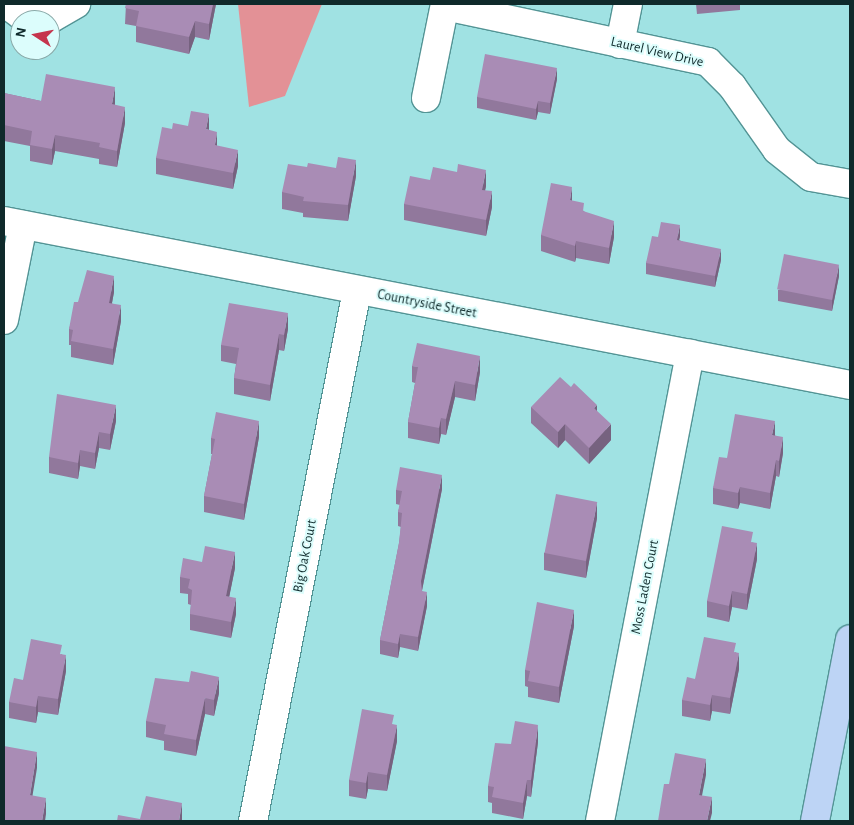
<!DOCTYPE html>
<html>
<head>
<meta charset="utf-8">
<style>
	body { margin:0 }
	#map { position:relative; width:854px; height:825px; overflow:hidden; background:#a0e2e3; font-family:"Alegreya Sans",sans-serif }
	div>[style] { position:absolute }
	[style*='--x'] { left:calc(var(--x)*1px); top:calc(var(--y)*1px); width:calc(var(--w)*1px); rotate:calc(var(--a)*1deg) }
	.green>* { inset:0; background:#e39196 }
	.roads { filter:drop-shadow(1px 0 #539495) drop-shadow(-1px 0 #539495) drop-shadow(0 1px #539495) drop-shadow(0 -1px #539495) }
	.minor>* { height:28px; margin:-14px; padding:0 14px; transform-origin:14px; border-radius:14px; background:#fff }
	.major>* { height:28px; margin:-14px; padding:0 14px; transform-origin:14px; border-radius:14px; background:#bdd4f5 }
	.wall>* { inset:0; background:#91789c }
	.shaded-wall>* { inset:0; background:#76627f }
	.building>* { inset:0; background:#a98cb5; transform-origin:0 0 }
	span { translate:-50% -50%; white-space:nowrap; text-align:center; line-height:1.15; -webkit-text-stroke:4px #dcfdfc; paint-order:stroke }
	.street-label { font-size:14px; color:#0f2a2b }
	.frame { position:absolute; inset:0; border:5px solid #0f2a2b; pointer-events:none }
	.north { position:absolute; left:10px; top:10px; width:50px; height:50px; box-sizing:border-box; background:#dcfdfc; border:1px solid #8aa9a8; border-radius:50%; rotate:281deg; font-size:14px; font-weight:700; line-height:20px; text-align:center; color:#0f2a2b }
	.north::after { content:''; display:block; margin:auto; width:18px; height:22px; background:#c5354d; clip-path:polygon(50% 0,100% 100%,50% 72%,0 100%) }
</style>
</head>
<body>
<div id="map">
	<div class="green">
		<i style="clip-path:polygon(238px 4px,322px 4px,285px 96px,249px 107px)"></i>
	</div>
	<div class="roads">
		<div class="minor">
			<i style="--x:6;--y:4;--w:19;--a:36"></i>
			<i style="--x:21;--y:15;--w:16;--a:15"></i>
			<i style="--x:36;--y:19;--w:16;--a:-4"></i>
			<i style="--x:52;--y:18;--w:28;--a:-30"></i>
			<i style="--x:445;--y:6;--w:269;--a:12"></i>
			<i style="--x:708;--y:62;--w:34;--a:45"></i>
			<i style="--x:732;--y:86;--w:78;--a:54.9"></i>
			<i style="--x:777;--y:150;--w:43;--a:38.5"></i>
			<i style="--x:811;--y:177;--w:40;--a:10"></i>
			<i style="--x:620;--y:44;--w:41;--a:-78.7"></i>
			<i style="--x:426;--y:98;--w:96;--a:-78.6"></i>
			<i style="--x:4;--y:221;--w:862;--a:10.97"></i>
			<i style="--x:4;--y:320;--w:97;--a:-78.7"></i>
			<i style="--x:253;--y:821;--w:540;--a:-78.9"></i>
			<i style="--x:600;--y:821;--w:476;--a:-79.1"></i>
		</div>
		<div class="major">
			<i style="--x:815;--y:821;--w:185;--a:-79.1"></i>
		</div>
	</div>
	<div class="wall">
		<i style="clip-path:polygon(126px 4px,216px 4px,209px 40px,195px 37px,189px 54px,136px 42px,136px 26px,125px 24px)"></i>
		<i style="clip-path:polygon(696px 4px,740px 4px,740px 10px,697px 14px)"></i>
		<i style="clip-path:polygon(557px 79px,550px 114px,538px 112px,536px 120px,477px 108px,477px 97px)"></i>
		<i style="clip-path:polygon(4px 93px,41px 101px,115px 103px,115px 105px,125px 123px,117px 167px,99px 164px,99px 159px,55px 151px,52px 165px,30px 161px,30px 146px,4px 141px)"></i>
		<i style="clip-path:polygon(172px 129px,209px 130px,217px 146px,238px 166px,233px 189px,156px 174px,156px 158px)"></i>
		<i style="clip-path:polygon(356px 176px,348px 221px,303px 217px,303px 213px,282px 209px,282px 192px)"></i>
		<i style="clip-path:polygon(430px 180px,486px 186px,485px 190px,492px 207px,486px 236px,404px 220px,404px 204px)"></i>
		<i style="clip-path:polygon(572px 201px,614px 237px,609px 264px,576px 258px,575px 262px,541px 251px,541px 235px)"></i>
		<i style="clip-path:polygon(680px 236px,679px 240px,721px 260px,715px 287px,646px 274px,646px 263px,658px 237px)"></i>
		<i style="clip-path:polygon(839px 276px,832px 311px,778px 301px,778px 290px)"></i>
		<i style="clip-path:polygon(114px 292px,112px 303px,121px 321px,113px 365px,71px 357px,71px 345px,69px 345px,69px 329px,78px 302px)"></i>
		<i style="clip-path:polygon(288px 329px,284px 351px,279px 350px,270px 401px,234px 394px,234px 378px,236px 364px,221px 361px,221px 345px)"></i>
		<i style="clip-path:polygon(412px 366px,480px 372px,475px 401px,455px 397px,446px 435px,441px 434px,439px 444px,408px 438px,408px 422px,415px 383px,412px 382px)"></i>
		<i style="clip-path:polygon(531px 407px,597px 412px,611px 440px,589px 464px,565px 440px,558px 448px,531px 423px)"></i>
		<i style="clip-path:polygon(116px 421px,110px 450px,99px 448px,95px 469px,80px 466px,78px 479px,49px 473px,49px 457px)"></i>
		<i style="clip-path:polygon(775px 435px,783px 453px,779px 477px,776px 476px,770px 509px,740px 503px,738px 509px,713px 504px,713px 488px,727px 458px)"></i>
		<i style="clip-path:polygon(259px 437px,244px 520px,204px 512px,204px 496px,212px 454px,211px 454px,211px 438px)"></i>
		<i style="clip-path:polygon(442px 489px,422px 591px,427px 606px,418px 651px,400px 647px,398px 658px,380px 654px,380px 640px,399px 543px,401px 527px,398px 526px,398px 512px,400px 505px,396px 504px,396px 490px)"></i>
		<i style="clip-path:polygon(597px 518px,586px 578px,544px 570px,544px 553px)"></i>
		<i style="clip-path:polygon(753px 542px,757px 559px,747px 610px,732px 607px,729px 622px,707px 617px,707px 601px)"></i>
		<i style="clip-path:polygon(235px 568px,229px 597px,236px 614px,231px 638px,190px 630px,190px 614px,191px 605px,188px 604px,188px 594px,180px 593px,180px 577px)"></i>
		<i style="clip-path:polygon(574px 626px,559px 703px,528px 697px,528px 687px,525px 686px,525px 670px)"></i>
		<i style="clip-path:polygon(736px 652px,739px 669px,730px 714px,712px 711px,710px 721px,682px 716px,682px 700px,695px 679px)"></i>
		<i style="clip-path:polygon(62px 654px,66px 671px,58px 715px,38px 712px,36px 723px,9px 718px,9px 702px,23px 680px)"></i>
		<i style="clip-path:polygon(219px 693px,214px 716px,205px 714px,196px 756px,164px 750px,164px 741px,146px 737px,146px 721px)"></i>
		<i style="clip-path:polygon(394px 725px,397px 741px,387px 791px,368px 789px,366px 799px,349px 796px,349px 780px)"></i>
		<i style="clip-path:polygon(538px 742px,531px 797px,527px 796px,523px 819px,492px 813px,492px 803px,488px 802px,488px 786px,511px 744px)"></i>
	</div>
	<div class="shaded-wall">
		<i style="clip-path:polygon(213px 4px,216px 4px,209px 40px,209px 24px)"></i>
		<i style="clip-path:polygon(195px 21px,195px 37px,189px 54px,189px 37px)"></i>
		<i style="clip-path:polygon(557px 68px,557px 79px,550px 114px,550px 103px)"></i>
		<i style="clip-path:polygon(115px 87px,115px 103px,112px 121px,112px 104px)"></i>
		<i style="clip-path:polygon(538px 101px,538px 112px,536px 120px,536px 109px)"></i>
		<i style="clip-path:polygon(125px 107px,125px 123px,117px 167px,117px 151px)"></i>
		<i style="clip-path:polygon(209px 114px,209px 130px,206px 129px)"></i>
		<i style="clip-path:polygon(217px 132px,217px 148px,215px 145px)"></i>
		<i style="clip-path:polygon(55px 135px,55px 151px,52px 165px,52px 149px)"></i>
		<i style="clip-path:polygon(238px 150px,238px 166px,233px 189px,233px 173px)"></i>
		<i style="clip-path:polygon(356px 160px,356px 176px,348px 221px,348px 205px)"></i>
		<i style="clip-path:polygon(486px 170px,486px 186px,482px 206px,482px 190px)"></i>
		<i style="clip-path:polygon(572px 187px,572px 203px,570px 200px)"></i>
		<i style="clip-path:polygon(492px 191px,492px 207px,486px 236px,486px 220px)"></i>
		<i style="clip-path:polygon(614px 221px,614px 237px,609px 264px,609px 248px)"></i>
		<i style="clip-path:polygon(680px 225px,680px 236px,677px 251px,677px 240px)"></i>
		<i style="clip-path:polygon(576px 241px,576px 258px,575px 262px,575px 246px)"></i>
		<i style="clip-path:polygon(721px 249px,721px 260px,715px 287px,715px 276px)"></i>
		<i style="clip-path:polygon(839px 265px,839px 276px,832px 311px,832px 300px)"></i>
		<i style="clip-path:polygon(114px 276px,114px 292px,109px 319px,109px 303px)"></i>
		<i style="clip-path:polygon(121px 305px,121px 321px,113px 365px,113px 349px)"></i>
		<i style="clip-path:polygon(288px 313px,288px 329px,284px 351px,284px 335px)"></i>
		<i style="clip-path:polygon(279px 334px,279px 350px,270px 401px,270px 385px)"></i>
		<i style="clip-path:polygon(480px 356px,480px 372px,475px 401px,475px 385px)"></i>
		<i style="clip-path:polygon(455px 381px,455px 397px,446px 435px,446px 419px)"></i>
		<i style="clip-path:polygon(116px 405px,116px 421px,110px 450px,110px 434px)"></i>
		<i style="clip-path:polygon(597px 405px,597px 421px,594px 408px)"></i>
		<i style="clip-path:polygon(441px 418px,441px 434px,439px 444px,439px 428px)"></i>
		<i style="clip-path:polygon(259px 421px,259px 437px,244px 520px,244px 504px)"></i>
		<i style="clip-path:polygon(775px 421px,775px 437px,772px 435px)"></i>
		<i style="clip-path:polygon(565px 424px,565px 440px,558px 448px,558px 432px)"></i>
		<i style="clip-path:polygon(611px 424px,611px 440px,589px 464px,589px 448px)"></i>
		<i style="clip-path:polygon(99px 432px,99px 448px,95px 469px,95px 453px)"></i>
		<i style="clip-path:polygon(783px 437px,783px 453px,779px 477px,779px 461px)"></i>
		<i style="clip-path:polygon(80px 450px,80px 466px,78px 479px,78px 463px)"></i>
		<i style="clip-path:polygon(776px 460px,776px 476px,770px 509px,770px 493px)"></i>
		<i style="clip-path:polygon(442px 475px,442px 489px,421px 595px,421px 581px)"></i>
		<i style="clip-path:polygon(740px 487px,740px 503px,738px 509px,738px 493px)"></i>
		<i style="clip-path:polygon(597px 502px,597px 518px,586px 578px,586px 562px)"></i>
		<i style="clip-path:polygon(757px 543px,757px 559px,747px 610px,747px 594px)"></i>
		<i style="clip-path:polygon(235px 552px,235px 568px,226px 613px,226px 596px)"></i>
		<i style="clip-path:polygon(732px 591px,732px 607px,729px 622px,729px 606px)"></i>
		<i style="clip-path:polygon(427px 592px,427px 606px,418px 651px,418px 637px)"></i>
		<i style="clip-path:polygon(236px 598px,236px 614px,231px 638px,231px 622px)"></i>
		<i style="clip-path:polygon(574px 610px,574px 626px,559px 703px,559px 687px)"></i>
		<i style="clip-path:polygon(400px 634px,400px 647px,398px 658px,398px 644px)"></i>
		<i style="clip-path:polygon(739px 653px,739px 669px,730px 714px,730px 698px)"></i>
		<i style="clip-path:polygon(66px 655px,66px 671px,58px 715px,58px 699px)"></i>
		<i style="clip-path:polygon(219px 677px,219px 693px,214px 716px,214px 700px)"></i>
		<i style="clip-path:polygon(712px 695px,712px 711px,710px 721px,710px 705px)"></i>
		<i style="clip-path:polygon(38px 696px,38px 712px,36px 723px,36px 707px)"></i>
		<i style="clip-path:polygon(205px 698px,205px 714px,196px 756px,196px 740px)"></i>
		<i style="clip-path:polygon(397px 725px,397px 741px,387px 791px,387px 775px)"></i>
		<i style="clip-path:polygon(538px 725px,538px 742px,531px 797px,531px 780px)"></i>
		<i style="clip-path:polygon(37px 752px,37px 768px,30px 811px,30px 795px)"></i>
		<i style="clip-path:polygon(706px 759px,706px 775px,699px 811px,699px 795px)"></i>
		<i style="clip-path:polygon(368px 772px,368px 789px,366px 799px,366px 783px)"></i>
		<i style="clip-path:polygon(527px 780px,527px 796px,523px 819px,523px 803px)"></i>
		<i style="clip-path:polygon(712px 797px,712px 813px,710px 821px,707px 821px)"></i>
		<i style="clip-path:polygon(46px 798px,46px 814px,45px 821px,42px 821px)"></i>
		<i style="clip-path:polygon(182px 803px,182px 821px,179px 821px)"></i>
	</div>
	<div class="building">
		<i style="clip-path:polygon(126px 4px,213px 4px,209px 24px,195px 21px,189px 37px,136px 26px,139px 11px,125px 8px)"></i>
		<i style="clip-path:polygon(485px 54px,557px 68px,550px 103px,538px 101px,536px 109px,477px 97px)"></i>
		<i style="clip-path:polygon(46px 74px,115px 87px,112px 104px,125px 107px,117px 151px,99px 147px,100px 143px,55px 135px,52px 149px,30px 145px,32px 131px,4px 125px,4px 93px,41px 101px)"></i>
		<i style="clip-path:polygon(191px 111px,209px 114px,206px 129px,217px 132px,215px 145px,238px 150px,233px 173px,156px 158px,162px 127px,172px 129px,173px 123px,188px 126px)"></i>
		<i style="clip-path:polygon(338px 157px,356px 160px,348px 205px,303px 201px,304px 197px,282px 192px,288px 164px,307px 167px,308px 163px,336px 168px)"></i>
		<i style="clip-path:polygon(458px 164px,486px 170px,482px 190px,492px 191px,486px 220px,404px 204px,410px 176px,430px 180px,433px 167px,457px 172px)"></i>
		<i style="clip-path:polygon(551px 183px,572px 187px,570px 200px,584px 203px,583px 211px,614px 221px,609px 248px,576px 241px,575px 246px,541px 235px)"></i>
		<i style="clip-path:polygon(661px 222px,680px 225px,677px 240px,721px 249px,715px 276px,646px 263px,652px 236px,658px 237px)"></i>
		<i style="left:784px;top:254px;width:56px;height:36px;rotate:11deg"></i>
		<i style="clip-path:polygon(87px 270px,114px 276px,109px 303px,121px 305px,113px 349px,71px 341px,73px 330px,69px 329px,74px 302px,78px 302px)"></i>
		<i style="clip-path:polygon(229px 303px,288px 313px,284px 335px,279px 334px,270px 385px,234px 378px,239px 348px,221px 345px)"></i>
		<i style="clip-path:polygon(417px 343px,480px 356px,475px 385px,455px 381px,446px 419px,441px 418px,439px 428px,408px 422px,418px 367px,412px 366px)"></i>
		<i style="clip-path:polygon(560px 377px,571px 387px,574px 383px,597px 405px,594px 408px,611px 424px,589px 448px,565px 424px,558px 432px,531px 407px)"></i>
		<i style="clip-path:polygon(57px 394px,116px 405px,110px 434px,99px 432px,95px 453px,80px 450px,78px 463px,49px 457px)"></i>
		<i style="clip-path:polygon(216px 412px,259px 421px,244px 504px,204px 496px,215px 439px,211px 438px)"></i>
		<i style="clip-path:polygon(735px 414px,775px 421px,772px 435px,783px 437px,779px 461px,776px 460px,770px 493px,740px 487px,738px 493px,713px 488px,719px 457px,727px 458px)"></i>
		<i style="clip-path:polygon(400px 467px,442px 475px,421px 581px,422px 591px,427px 592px,418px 637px,400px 634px,398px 644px,380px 640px,399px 543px,402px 513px,398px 512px,402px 491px,396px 490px)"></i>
		<i style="left:556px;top:494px;width:42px;height:60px;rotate:11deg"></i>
		<i style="clip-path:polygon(722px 526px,753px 532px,751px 542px,757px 543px,747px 594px,732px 591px,729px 606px,707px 601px)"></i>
		<i style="clip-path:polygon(205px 546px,235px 552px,226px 596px,236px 598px,231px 622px,190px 614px,192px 590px,188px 588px,190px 579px,180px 577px,183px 558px,202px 562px)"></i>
		<i style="clip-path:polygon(537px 602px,574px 610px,559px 687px,528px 681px,530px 671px,525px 670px)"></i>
		<i style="clip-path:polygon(704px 637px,736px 643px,734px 652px,739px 653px,730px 698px,712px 695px,710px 705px,682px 700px,687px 677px,695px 679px)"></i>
		<i style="clip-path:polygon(31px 639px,62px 645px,60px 654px,66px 655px,58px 699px,38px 696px,36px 707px,9px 702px,14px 678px,23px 680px)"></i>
		<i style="clip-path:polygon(191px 671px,219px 677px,214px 700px,205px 698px,196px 740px,164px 734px,166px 725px,146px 721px,155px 678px,189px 682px)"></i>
		<i style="clip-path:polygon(362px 709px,394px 715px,392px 724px,397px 725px,387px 775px,368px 772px,366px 783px,349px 780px)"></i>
		<i style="clip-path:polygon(515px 721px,538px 725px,531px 780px,527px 780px,523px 803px,492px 797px,494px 787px,488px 786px,495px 743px,511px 744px)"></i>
		<i style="clip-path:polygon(4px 746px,37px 752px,30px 795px,46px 798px,42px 821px,4px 821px)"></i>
		<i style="clip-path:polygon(675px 753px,706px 759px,699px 795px,712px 797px,707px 821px,658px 821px,664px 784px,669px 784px)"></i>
		<i style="clip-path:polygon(146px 796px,182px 803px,179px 821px,117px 821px,118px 815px,140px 819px)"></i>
	</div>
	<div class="street-label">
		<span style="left:657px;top:52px;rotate:13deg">Laurel View Drive</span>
		<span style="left:427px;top:304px;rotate:11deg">Countryside Street</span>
		<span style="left:305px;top:556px;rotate:-79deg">Big Oak Court</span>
		<span style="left:645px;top:587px;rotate:-79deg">Moss Laden Court</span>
	</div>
	<div class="frame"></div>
	<div class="north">N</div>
</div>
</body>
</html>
